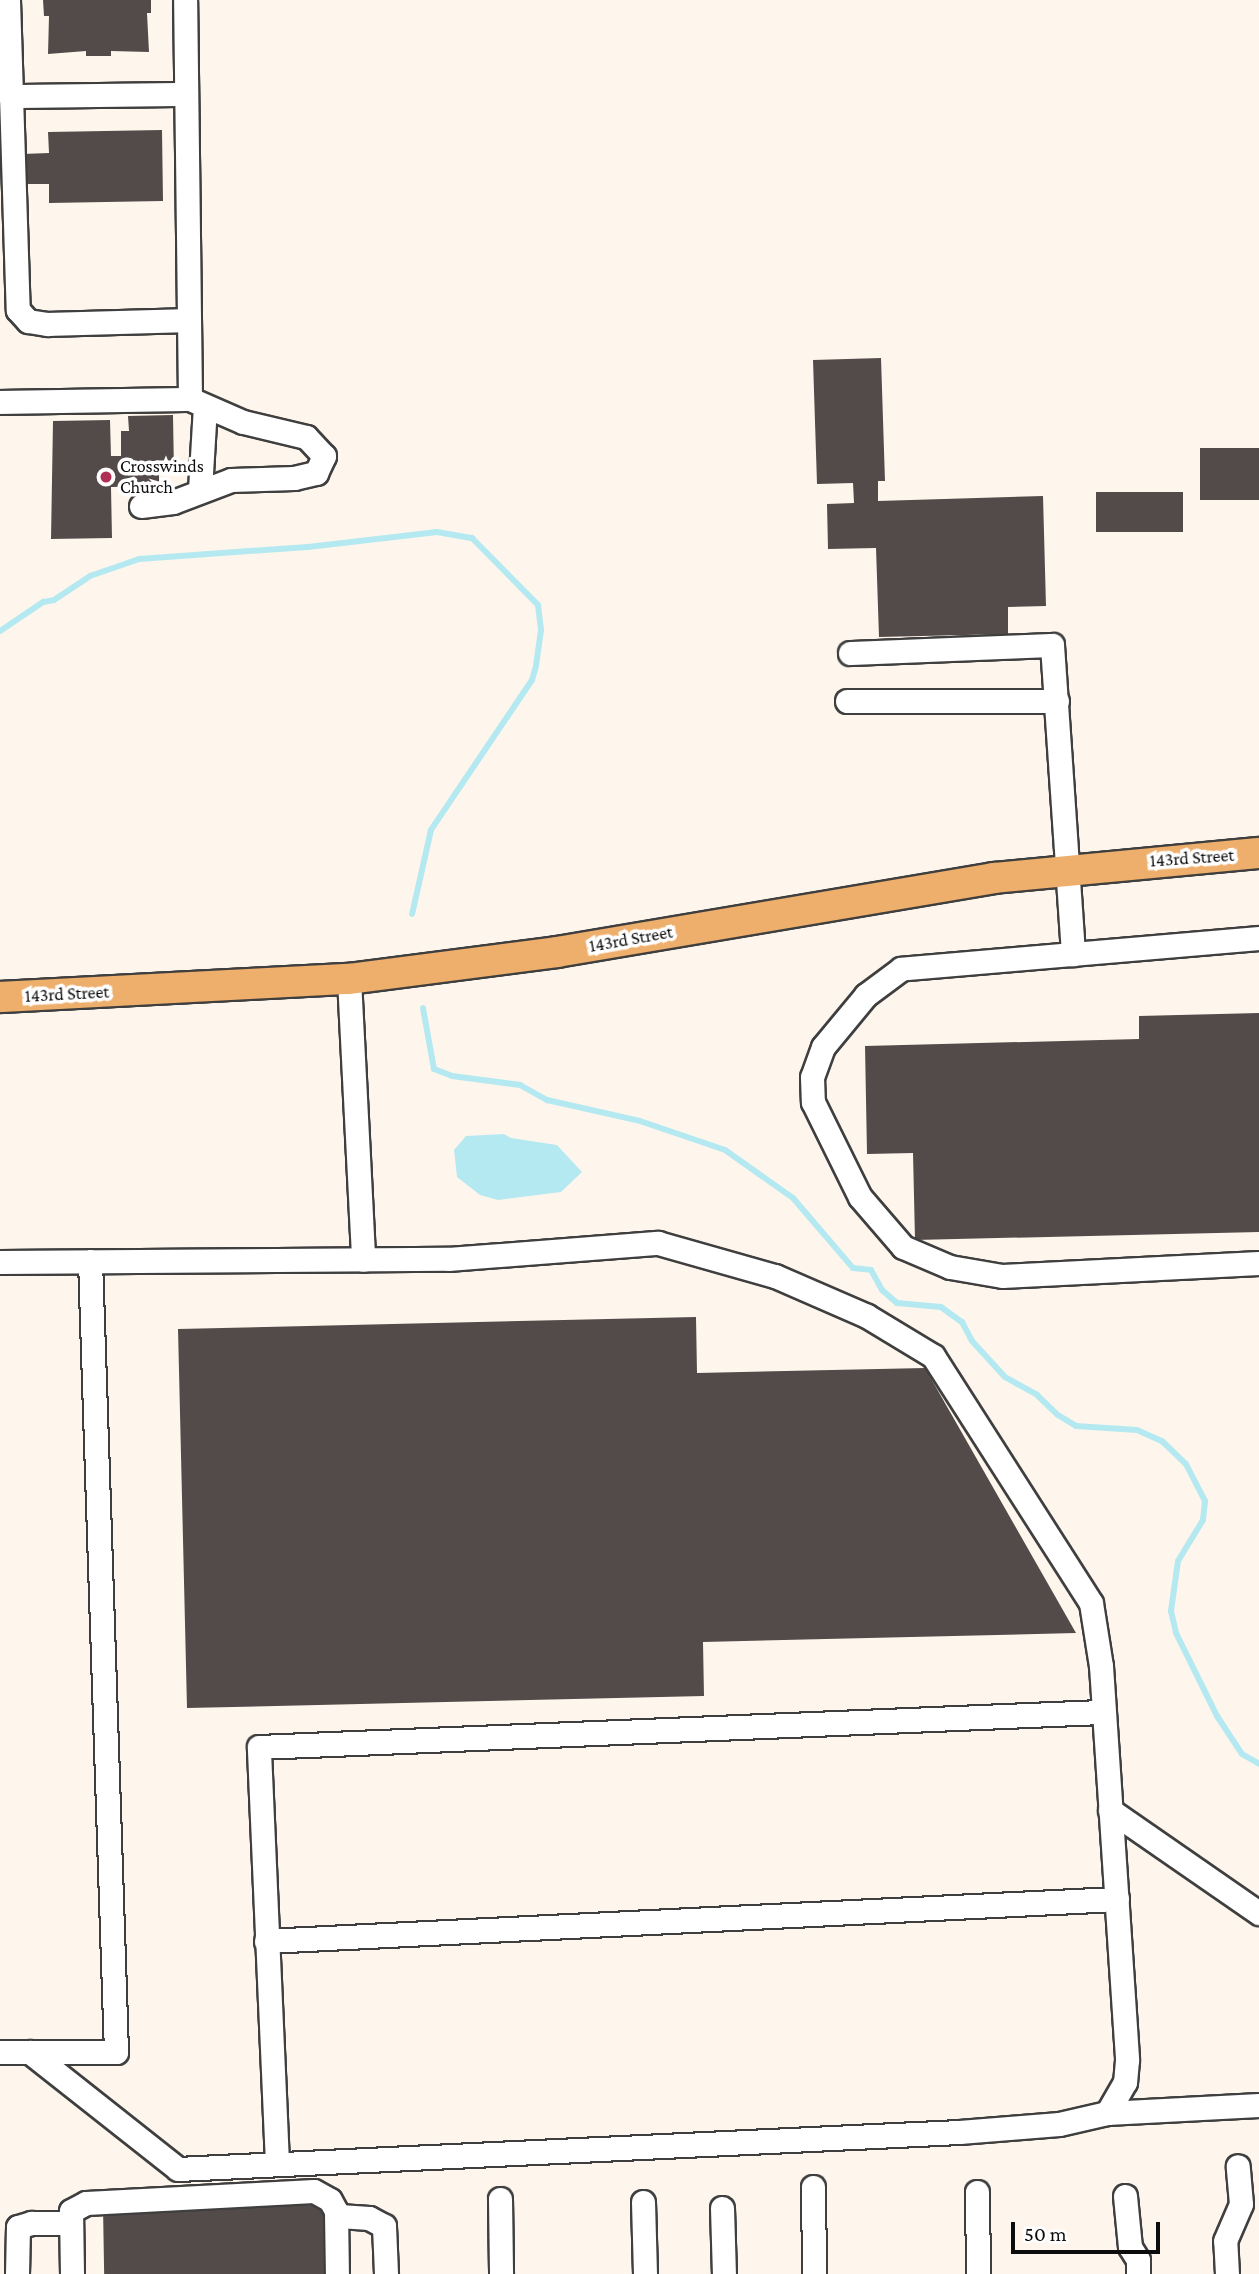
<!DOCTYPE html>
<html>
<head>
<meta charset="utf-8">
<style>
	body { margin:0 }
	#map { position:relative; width:1259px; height:2274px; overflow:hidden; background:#fef6ec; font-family:"Crimson Pro",serif }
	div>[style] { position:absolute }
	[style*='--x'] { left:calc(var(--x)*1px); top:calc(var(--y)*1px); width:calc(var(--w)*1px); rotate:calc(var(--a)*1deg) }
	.water>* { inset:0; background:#b5e9f1 }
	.stream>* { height:6px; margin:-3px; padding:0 3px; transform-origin:3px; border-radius:3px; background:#b5e9f1 }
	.building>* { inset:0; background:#534b49; transform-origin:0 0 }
	.roads { filter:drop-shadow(2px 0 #3f3f3f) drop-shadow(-2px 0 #3f3f3f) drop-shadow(0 2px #3f3f3f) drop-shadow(0 -2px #3f3f3f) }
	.minor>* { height:23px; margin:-11.5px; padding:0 11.5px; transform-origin:11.5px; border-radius:11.5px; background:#fff }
	.major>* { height:30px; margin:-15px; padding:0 15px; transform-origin:15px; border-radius:15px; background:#eeae6c }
	.dots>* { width:19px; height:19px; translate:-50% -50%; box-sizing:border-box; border:4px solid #fff; border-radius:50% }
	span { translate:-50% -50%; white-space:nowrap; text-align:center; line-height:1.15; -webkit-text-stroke:7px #fff; paint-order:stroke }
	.poi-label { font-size:18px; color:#0c0c0c }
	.left { translate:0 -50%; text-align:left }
	.street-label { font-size:18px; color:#0c0c0c }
	.scale { position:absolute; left:1011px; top:2222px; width:149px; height:32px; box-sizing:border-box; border:4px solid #0c0c0c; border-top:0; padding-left:9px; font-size:21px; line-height:24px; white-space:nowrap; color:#0c0c0c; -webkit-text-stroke:5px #fff; paint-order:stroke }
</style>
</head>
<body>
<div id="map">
	<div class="water">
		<i style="clip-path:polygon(504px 1134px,511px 1138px,557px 1145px,582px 1172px,561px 1192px,498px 1200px,480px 1195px,457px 1177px,454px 1150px,466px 1136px)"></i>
	</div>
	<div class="stream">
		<i style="--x:0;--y:631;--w:52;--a:-34"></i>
		<i style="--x:43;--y:602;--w:11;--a:-10"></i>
		<i style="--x:54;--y:600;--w:43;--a:-33.7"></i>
		<i style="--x:90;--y:576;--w:52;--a:-19.1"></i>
		<i style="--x:139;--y:559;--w:169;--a:-4.1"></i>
		<i style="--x:308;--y:547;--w:130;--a:-6.6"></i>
		<i style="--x:437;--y:532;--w:36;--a:10"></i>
		<i style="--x:472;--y:538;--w:94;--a:45.4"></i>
		<i style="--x:538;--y:605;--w:25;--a:83"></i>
		<i style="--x:541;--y:630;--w:36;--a:98"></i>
		<i style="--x:536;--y:666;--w:15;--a:106"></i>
		<i style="--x:532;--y:680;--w:181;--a:124"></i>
		<i style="--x:431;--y:830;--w:86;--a:102.7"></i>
		<i style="--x:423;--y:1008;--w:62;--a:79.8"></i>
		<i style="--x:434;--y:1069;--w:19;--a:21"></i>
		<i style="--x:452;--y:1076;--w:69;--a:7.5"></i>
		<i style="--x:520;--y:1085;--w:31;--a:29"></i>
		<i style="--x:547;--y:1100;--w:95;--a:12.7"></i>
		<i style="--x:640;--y:1121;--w:90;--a:18.8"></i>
		<i style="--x:725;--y:1150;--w:83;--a:35.2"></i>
		<i style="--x:793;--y:1198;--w:92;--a:49.4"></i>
		<i style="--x:853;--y:1268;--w:18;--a:6"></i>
		<i style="--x:871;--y:1270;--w:23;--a:61"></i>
		<i style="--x:882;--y:1290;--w:20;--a:41"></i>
		<i style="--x:897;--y:1303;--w:44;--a:5.2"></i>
		<i style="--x:941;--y:1307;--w:26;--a:36"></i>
		<i style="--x:962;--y:1322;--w:21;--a:62"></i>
		<i style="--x:972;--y:1341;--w:49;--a:47.5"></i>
		<i style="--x:1005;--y:1377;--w:37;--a:29"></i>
		<i style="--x:1037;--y:1395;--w:29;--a:44"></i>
		<i style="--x:1058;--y:1415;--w:21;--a:31"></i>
		<i style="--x:1076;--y:1426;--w:61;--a:3.8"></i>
		<i style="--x:1137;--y:1430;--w:27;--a:24"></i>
		<i style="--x:1162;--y:1441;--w:33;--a:44"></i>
		<i style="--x:1186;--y:1464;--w:42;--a:62.8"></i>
		<i style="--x:1205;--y:1501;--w:19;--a:96"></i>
		<i style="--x:1203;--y:1520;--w:48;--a:121.4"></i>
		<i style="--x:1178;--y:1561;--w:50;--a:98"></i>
		<i style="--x:1171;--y:1611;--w:23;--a:77"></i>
		<i style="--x:1176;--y:1633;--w:93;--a:63.7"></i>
		<i style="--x:1217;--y:1716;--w:45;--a:56.7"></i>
		<i style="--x:1242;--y:1754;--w:20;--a:30"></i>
	</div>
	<div class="building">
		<i style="clip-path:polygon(43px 0,151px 0,151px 13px,147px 13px,149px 52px,111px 51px,111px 56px,86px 56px,86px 51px,48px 54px,49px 16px,44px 16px)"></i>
		<i style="clip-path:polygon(162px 130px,163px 201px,49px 203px,49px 184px,23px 184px,22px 154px,49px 153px,48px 132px)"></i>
		<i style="clip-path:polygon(881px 358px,885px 481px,878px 481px,878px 501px,1043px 496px,1046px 606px,1008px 607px,1008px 634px,879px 637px,876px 548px,828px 549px,827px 504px,854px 503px,853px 483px,817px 484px,813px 360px)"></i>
		<i style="clip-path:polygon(173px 415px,174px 472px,159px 473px,159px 486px,111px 487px,112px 538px,51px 539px,53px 421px,110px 420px,111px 456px,121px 456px,121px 431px,129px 431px,128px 416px)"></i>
		<i style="left:1259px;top:448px;width:52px;height:59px;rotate:90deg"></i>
		<i style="left:1183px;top:492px;width:40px;height:87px;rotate:90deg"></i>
		<i style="clip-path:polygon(1259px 1013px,1259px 1232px,915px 1240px,913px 1153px,867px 1154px,865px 1046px,1139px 1039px,1139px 1016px)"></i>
		<i style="clip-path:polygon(696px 1317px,697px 1373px,925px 1368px,1076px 1633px,703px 1642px,704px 1696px,187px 1708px,178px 1329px)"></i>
		<i style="left:323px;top:2205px;width:69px;height:220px;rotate:89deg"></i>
	</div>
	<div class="roads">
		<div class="minor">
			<i style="--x:8;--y:0;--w:310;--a:88.2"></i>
			<i style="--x:18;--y:310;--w:15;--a:48"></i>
			<i style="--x:28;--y:321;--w:20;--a:9"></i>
			<i style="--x:48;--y:324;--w:141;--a:-1.6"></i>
			<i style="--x:10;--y:96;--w:176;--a:-0.7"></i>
			<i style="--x:0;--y:402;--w:190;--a:-0.9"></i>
			<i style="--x:190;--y:399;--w:399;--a:-90.7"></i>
			<i style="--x:200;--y:490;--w:84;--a:-86.6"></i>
			<i style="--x:141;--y:506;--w:32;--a:-7"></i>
			<i style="--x:173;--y:502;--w:62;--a:-20.8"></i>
			<i style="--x:231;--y:480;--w:63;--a:-1.8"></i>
			<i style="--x:294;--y:478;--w:23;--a:-13"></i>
			<i style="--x:316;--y:473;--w:19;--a:-65"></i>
			<i style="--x:324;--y:456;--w:26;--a:-133"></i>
			<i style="--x:306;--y:437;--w:65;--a:-166.6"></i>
			<i style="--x:243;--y:422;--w:58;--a:-156.5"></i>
			<i style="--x:850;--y:653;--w:202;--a:-2.3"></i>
			<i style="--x:1052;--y:645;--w:310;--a:86.1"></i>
			<i style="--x:847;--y:701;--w:210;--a:0"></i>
			<i style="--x:1259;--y:938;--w:359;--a:175.1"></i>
			<i style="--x:901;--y:969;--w:44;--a:143.4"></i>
			<i style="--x:866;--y:995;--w:67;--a:129.6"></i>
			<i style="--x:823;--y:1047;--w:32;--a:110"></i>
			<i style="--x:812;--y:1077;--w:25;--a:88"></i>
			<i style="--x:813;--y:1102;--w:106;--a:63.7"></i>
			<i style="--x:860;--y:1197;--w:66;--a:49.3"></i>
			<i style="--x:903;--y:1247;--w:51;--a:23.1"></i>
			<i style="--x:950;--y:1267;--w:53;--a:9.8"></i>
			<i style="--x:1002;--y:1276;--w:257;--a:-2.9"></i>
			<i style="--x:349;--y:979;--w:281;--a:87.1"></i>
			<i style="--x:0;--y:1262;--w:448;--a:-0.4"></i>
			<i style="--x:448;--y:1259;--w:211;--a:-4.4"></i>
			<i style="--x:658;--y:1243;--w:122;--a:15.8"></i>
			<i style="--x:775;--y:1276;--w:100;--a:23.5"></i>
			<i style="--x:867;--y:1316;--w:77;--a:31.2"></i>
			<i style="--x:933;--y:1356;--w:293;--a:57.4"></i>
			<i style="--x:1091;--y:1603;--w:64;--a:81"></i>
			<i style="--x:1101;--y:1666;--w:395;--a:86.2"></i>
			<i style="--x:1127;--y:2060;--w:22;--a:95"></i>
			<i style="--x:1125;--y:2082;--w:36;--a:120"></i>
			<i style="--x:1107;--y:2113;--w:49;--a:167.1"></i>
			<i style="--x:1059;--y:2124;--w:100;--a:175.4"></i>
			<i style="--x:959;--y:2132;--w:782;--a:177.29"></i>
			<i style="--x:178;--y:2169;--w:189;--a:-141.7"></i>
			<i style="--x:1110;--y:1810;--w:181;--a:34.7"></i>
			<i style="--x:266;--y:1941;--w:852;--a:-2.83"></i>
			<i style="--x:0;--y:2052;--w:116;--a:0"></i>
			<i style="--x:116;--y:2052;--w:791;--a:-91.88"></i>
			<i style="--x:1107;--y:2113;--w:152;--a:-3"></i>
			<i style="--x:277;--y:2163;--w:416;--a:-92.5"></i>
			<i style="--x:259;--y:1747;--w:844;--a:-2.38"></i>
			<i style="--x:813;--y:2187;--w:87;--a:89.3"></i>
			<i style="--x:977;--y:2192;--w:82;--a:89.3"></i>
			<i style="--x:1125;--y:2196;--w:51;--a:84.4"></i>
			<i style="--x:1130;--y:2247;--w:15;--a:58"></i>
			<i style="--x:1138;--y:2260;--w:14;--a:90"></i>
			<i style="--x:500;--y:2199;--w:75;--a:89.2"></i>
			<i style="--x:643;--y:2202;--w:72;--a:88.4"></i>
			<i style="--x:722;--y:2208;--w:66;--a:88.3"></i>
			<i style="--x:336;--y:2213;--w:61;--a:89.1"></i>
			<i style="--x:17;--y:2274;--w:47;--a:-88.8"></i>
			<i style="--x:18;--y:2227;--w:14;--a:-17"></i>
			<i style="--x:31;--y:2223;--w:39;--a:0"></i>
			<i style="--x:72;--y:2274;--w:63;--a:-90.9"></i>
			<i style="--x:71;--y:2211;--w:17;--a:-28"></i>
			<i style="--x:86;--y:2203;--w:228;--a:-3"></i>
			<i style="--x:314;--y:2191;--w:18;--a:29"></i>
			<i style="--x:330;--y:2200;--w:18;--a:61"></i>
			<i style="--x:339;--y:2216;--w:30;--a:4"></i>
			<i style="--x:369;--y:2218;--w:17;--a:28"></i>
			<i style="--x:384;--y:2226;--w:48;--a:87.6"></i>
			<i style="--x:1227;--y:2274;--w:33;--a:-93"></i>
			<i style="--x:1225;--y:2241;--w:40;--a:-66.6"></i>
			<i style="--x:1241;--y:2204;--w:38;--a:-95"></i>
		</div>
		<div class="major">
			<i style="--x:0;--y:997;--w:349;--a:-3"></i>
			<i style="--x:349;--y:979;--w:210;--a:-7.4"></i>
			<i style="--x:557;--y:952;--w:443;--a:-9.6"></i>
			<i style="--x:994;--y:878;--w:266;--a:-5.4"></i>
		</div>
	</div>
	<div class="dots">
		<i style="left:106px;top:477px;background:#b02f55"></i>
	</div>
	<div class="poi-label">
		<span class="left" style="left:120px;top:477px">Crosswinds<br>Church</span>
	</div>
	<div class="street-label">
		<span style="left:1192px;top:858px;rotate:-4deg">143rd Street</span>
		<span style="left:631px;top:939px;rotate:-10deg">143rd Street</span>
		<span style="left:67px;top:994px;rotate:-3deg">143rd Street</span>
	</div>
	<div class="scale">50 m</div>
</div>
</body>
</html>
